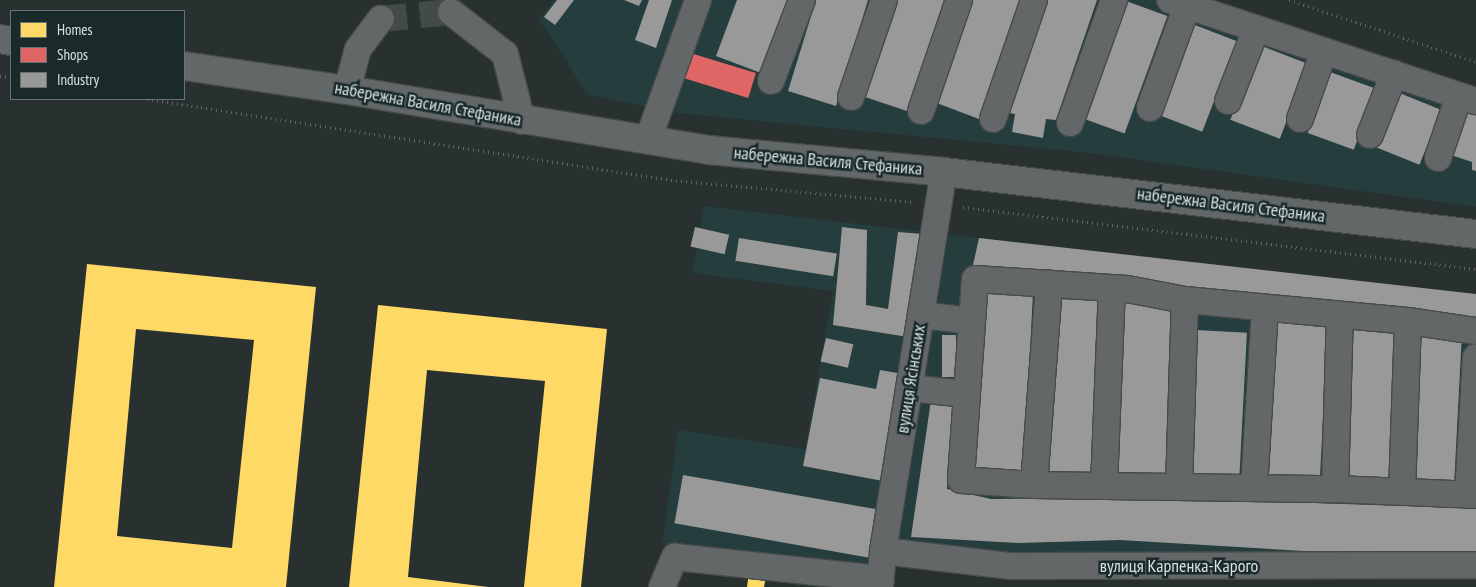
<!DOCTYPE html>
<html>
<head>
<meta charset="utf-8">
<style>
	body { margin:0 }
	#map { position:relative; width:1476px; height:587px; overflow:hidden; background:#283030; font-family:"PT Sans Narrow",sans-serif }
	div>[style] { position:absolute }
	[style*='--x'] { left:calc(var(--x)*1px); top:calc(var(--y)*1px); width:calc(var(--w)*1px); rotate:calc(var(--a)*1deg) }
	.built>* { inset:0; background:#253d3d }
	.homes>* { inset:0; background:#ffd966 }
	.shops>* { inset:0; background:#e06666; transform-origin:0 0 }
	.industry>* { inset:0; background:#999; transform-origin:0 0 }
	.minor-tunnel>* { height:26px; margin-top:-13px; transform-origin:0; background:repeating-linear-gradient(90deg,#424a4a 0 26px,transparent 0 39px) }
	.path>* { height:3px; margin-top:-1.5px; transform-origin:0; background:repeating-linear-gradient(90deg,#606666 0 1px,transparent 0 5px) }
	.roads { filter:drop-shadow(1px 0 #454b4b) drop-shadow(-1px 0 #454b4b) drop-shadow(0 1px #454b4b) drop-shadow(0 -1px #454b4b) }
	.minor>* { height:26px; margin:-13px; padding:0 13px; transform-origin:13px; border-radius:13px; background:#646767 }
	.major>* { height:28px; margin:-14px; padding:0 14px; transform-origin:14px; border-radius:14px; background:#626767 }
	span { translate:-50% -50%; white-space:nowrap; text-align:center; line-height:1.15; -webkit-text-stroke:5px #1a2a2a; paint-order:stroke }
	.street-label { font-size:18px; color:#d6e0df }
	.legend { position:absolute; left:10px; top:10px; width:175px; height:90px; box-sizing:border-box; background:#1a2a2a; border:1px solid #657372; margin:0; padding:6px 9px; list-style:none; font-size:15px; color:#d6e0df }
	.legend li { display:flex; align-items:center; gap:10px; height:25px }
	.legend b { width:25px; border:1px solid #657372 }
</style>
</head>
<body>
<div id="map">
	<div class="built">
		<i style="clip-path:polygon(554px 0,1199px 0,1476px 91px,1476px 207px,1090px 153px,677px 113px,588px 95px,539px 19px)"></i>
		<i style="clip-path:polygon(704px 206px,1476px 296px,1476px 555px,1007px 554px,896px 545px,871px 573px,662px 545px,678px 430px,805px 449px,833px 291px,692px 273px)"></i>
	</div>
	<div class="homes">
		<i style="clip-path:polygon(evenodd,87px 264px,316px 287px,286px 587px,54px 587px,87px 264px,136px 329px,254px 340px,232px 548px,117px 536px,136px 329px)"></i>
		<i style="clip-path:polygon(378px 305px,607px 329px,581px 587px,524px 587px,545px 381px,427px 370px,408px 577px,488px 587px,349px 587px)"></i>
		<i style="clip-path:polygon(749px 573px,766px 576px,764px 587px,747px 587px)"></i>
	</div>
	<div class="shops">
		<i style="left:687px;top:52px;width:72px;height:26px;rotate:17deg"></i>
	</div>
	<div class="industry">
		<i style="clip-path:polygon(557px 0,574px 0,555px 25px,544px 17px)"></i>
		<i style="clip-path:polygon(624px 0,642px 0,639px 6px)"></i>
		<i style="clip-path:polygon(649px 0,672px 0,656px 48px,635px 40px)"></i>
		<i style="clip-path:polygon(737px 0,789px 0,761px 73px,716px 56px)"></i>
		<i style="clip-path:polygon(816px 0,868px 0,836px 106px,788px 91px)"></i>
		<i style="clip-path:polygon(894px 0,944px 0,910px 112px,865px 97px)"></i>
		<i style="clip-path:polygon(969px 0,1021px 0,979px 119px,934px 102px)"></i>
		<i style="clip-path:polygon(1045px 0,1097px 0,1056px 120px,1046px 119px,1043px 138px,1012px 132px,1015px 114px,1003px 112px)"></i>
		<i style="left:1126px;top:1px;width:44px;height:125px;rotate:20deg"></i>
		<i style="left:1195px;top:25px;width:45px;height:97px;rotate:21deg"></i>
		<i style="left:1259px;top:45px;width:53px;height:80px;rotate:21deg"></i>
		<i style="left:1330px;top:72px;width:49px;height:65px;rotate:20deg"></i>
		<i style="left:1397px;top:92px;width:48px;height:59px;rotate:22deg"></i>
		<i style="clip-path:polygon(1465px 110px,1476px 114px,1476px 171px,1472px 170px,1472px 162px,1451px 155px)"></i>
		<i style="left:695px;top:227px;width:35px;height:20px;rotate:13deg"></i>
		<i style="clip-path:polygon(842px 227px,867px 230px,866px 305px,888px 309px,898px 232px,923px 234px,908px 337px,833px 325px)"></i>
		<i style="left:739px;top:238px;width:99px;height:23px;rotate:9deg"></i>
		<i style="clip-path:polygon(979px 238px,1476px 294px,1476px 317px,973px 265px)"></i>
		<i style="left:980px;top:292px;width:53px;height:181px;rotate:3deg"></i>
		<i style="left:1055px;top:299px;width:46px;height:175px;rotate:2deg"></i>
		<i style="left:1122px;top:299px;width:50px;height:177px;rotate:2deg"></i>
		<i style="left:1277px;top:322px;width:51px;height:157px;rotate:3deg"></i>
		<i style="left:1196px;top:330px;width:51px;height:143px;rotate:3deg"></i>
		<i style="left:1350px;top:330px;width:44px;height:151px;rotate:1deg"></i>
		<i style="left:1420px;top:332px;width:42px;height:154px;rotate:3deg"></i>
		<i style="left:942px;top:335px;width:14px;height:42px"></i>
		<i style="left:826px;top:338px;width:28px;height:24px;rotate:13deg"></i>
		<i style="clip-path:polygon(880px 370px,903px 374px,883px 481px,803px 466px,820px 378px,876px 389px)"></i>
		<i style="clip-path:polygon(931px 400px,955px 404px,947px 489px,991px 499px,1142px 497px,1402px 506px,1476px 505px,1476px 552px,1337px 553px,1120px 540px,1019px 543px,911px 537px)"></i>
		<i style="left:683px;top:475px;width:198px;height:49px;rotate:10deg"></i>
	</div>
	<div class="minor-tunnel">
		<i style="--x:381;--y:19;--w:70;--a:-5.7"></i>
	</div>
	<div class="path">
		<i style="--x:1289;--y:0;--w:197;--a:18.3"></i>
		<i style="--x:0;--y:76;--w:11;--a:5"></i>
		<i style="--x:147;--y:99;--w:530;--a:8.79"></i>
		<i style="--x:671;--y:180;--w:244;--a:5.2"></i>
		<i style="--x:963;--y:207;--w:517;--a:6.89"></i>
	</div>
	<div class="roads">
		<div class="minor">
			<i style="--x:1170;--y:0;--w:322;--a:18.3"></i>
			<i style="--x:451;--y:12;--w:68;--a:37.9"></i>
			<i style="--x:505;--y:54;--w:69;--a:75.8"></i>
			<i style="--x:771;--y:81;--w:87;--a:-69.1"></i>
			<i style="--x:347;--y:90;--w:42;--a:-75"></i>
			<i style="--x:358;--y:49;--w:38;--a:-53"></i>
			<i style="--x:851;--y:97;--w:102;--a:-71.2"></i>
			<i style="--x:1228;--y:101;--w:77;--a:-68.7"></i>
			<i style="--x:1150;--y:108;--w:109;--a:-70.1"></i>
			<i style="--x:921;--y:111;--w:117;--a:-71.1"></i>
			<i style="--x:993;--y:119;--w:126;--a:-71"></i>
			<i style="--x:1300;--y:119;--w:72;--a:-70.6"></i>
			<i style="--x:1070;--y:123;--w:131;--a:-70.3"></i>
			<i style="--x:1370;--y:135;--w:66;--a:-68.5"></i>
			<i style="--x:648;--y:140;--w:149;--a:-70.3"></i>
			<i style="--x:1438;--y:158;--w:65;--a:-71.3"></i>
			<i style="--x:921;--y:315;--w:50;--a:6.8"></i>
			<i style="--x:1476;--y:331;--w:69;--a:-171.6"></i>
			<i style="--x:1408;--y:321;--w:224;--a:-174.6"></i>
			<i style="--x:1185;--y:300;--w:59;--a:-169.3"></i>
			<i style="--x:1127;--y:289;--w:152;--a:-176.2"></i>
			<i style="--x:975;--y:279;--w:201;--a:94"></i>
			<i style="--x:961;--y:480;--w:73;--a:3.9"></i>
			<i style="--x:1034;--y:485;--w:301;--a:0.8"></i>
			<i style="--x:1335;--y:489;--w:141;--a:2.4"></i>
			<i style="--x:909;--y:388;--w:57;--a:6"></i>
			<i style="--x:1034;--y:485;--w:202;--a:-85.7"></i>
			<i style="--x:1104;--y:486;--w:197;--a:-87.7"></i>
			<i style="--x:1179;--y:487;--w:187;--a:-88.2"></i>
			<i style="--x:1254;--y:488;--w:180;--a:-86.5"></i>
			<i style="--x:1335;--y:489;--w:174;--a:-88.4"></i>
			<i style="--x:1402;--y:492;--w:171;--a:-88"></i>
			<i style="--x:1468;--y:495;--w:138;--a:-86.7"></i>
			<i style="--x:883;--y:551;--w:129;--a:6.7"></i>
			<i style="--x:1011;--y:566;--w:465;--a:-0.1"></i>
			<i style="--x:662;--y:587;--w:33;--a:-67"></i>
			<i style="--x:675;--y:557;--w:206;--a:6.1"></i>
			<i style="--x:880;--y:587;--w:36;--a:-85"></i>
			<i style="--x:883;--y:551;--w:384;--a:-80.9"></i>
		</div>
		<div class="major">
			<i style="--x:0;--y:39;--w:11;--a:10"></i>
			<i style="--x:184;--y:66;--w:165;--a:8.4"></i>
			<i style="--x:347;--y:90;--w:367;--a:9.4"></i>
			<i style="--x:709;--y:150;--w:236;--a:5.3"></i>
			<i style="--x:944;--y:172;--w:536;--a:6.65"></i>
		</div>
	</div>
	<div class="street-label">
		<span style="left:428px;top:104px;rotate:10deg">набережна Василя Стефаника</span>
		<span style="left:828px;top:161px;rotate:5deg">набережна Василя Стефаника</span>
		<span style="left:1231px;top:205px;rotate:7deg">набережна Василя Стефаника</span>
		<span style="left:911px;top:379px;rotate:-81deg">вулиця Ясінських</span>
		<span style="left:1179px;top:566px">вулиця Карпенка-Карого</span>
	</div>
	<ul class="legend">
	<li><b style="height:14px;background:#ffd966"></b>Homes</li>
	<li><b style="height:14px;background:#e06666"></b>Shops</li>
	<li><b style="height:14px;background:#999"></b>Industry</li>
	</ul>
</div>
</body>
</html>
